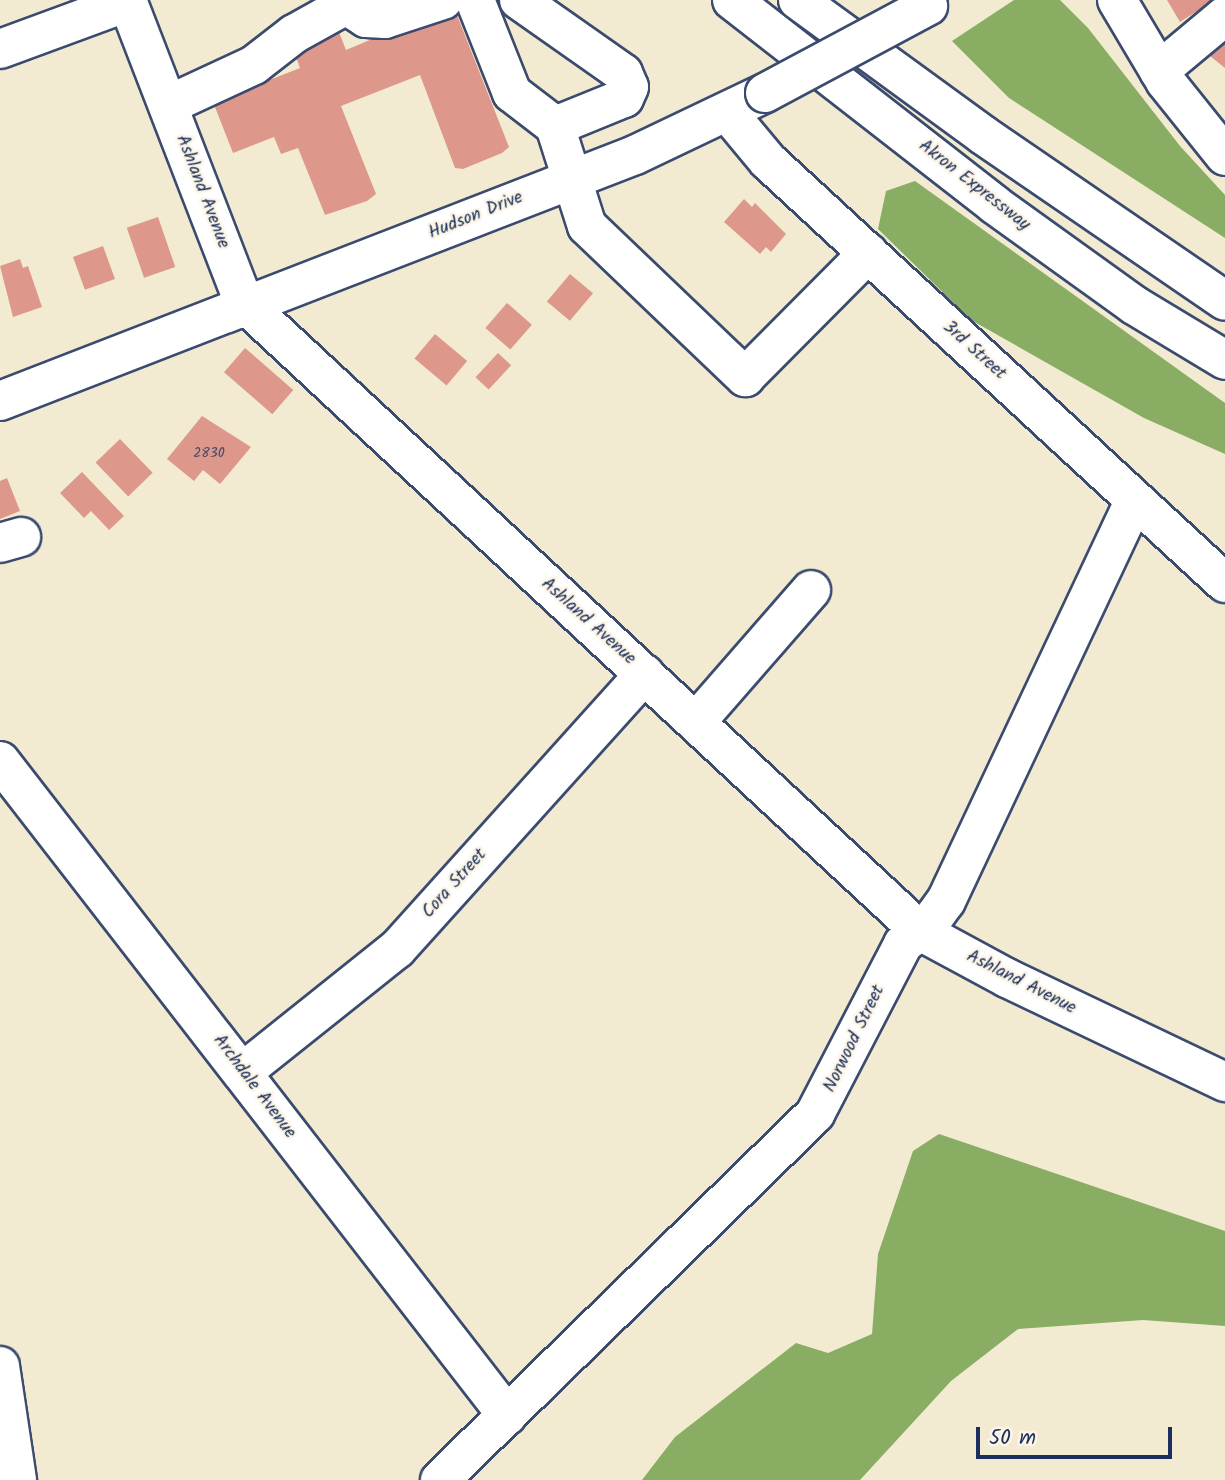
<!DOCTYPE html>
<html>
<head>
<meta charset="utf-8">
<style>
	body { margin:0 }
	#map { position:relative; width:1225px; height:1480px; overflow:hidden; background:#f2ebd1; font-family:Kalam,sans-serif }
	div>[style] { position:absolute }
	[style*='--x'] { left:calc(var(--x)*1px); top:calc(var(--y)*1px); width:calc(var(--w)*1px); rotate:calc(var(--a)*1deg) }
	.forest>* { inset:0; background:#88ad63 }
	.building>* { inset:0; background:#dd988b; transform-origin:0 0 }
	.roads { filter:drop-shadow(2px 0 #3b4b6f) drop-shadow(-2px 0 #3b4b6f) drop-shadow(0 2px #3b4b6f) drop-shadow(0 -2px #3b4b6f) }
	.minor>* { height:38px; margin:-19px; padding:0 19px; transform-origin:19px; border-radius:19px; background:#fff }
	.highway>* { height:38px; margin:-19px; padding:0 19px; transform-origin:19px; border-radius:19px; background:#fff }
	.bridges { filter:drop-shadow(2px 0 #3b4b6f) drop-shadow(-2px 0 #3b4b6f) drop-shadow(0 2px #3b4b6f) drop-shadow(0 -2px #3b4b6f) }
	.minor-bridge>* { height:38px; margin:-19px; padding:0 19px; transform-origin:19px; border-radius:19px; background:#fff }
	span { translate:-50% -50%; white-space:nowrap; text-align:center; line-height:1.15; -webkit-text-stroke:5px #fcf5e5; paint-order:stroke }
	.number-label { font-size:14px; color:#4c4969 }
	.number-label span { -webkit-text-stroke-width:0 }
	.street-label { font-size:18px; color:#1b2f5e }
	.scale { position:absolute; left:976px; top:1427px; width:196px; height:32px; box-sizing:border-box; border:4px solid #1b2f5e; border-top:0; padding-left:9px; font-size:21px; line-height:24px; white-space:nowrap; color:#1b2f5e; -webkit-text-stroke:5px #fcf5e5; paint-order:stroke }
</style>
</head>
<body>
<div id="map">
	<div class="forest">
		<i style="clip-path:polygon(1014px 0,1060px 0,1088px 28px,1180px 146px,1225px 195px,1225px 238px,1009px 98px,952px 41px)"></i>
		<i style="clip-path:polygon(915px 181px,1225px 403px,1225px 454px,1144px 418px,971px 320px,878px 229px,886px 191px)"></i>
		<i style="clip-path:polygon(939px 1134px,1225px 1231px,1225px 1326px,1143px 1320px,1018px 1329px,951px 1381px,860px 1480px,642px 1480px,675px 1437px,796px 1343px,828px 1353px,872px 1334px,878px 1254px,913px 1151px)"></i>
	</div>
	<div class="building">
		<i style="clip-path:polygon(1167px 0,1214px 0,1180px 22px)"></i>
		<i style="clip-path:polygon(453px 5px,509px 147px,502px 153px,463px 169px,455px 168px,420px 75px,341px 106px,376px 194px,367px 201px,325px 215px,298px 148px,281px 154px,274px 137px,233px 153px,213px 102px,300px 68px,294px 51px,337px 27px,346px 50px)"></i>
		<i style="clip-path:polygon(1225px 38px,1225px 68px,1210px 56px)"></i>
		<i style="clip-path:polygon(744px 199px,752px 207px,755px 203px,786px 234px,771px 252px,766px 247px,760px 254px,724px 222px)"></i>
		<i style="left:158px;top:217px;width:53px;height:33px;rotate:71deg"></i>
		<i style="left:103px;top:246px;width:35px;height:32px;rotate:70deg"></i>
		<i style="clip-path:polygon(20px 259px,23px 268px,28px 266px,42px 307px,13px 317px,0 266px)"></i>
		<i style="left:570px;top:274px;width:30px;height:36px;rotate:40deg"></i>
		<i style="left:507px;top:303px;width:33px;height:33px;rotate:41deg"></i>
		<i style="left:435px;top:334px;width:42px;height:32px;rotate:40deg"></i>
		<i style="left:245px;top:348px;width:64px;height:32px;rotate:41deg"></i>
		<i style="left:498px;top:353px;width:18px;height:33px;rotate:43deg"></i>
		<i style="clip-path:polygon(202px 416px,251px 447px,220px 484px,203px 470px,194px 481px,167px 459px)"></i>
		<i style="left:120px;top:439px;width:47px;height:34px;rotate:46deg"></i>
		<i style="clip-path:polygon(82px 472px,124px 516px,109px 530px,91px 511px,84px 518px,60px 493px)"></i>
		<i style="clip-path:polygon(7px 478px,20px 511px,0 519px,0 481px)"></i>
	</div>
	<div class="roads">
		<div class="minor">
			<i style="--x:127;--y:0;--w:325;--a:68.9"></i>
			<i style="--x:244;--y:303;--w:923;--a:42.89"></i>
			<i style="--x:920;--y:931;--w:99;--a:28.4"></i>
			<i style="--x:1007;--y:978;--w:242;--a:25.5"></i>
			<i style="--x:475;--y:0;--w:100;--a:68.3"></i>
			<i style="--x:512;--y:93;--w:54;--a:37.5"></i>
			<i style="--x:555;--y:126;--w:105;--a:72.3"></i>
			<i style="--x:587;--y:226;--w:219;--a:43.7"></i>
			<i style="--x:745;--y:377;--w:175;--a:-45.2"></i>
			<i style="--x:519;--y:0;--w:127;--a:35.1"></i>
			<i style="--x:623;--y:73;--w:15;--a:67"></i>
			<i style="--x:629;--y:87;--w:12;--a:114"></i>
			<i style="--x:624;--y:98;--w:74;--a:157.9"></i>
			<i style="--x:1117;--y:0;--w:94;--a:59.3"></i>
			<i style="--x:1165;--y:81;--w:96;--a:51.3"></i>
			<i style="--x:0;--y:49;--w:136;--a:-20.2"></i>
			<i style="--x:1159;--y:71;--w:86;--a:-39.8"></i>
			<i style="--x:168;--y:105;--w:95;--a:-24.9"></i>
			<i style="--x:254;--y:65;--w:51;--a:-37.8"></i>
			<i style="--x:294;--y:34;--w:60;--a:-29.1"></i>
			<i style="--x:346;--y:5;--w:24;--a:33"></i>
			<i style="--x:366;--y:18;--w:19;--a:3"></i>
			<i style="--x:385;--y:19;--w:61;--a:-18.1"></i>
			<i style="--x:728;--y:113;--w:62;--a:50.2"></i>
			<i style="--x:768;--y:161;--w:622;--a:42.72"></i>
			<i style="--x:0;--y:401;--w:681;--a:-21.18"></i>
			<i style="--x:635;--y:155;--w:144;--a:-25.5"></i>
			<i style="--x:0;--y:543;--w:22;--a:-16"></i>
			<i style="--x:696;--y:722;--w:175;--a:-48.9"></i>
			<i style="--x:0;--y:761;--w:828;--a:52.22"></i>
			<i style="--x:244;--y:1071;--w:196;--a:-38.6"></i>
			<i style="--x:397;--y:949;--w:370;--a:-48"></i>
			<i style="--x:0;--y:1366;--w:115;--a:81.5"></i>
			<i style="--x:440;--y:1480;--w:524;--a:-44.3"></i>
			<i style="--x:815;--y:1114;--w:191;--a:-62.6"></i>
			<i style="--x:903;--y:944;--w:33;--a:-38"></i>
			<i style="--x:929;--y:924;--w:29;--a:-54"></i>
			<i style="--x:946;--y:901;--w:441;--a:-64.8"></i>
		</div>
		<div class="highway">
			<i style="--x:732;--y:0;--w:333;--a:37.9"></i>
			<i style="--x:995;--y:205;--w:171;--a:35.7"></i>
			<i style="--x:1134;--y:305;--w:106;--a:31.1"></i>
			<i style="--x:798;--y:0;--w:229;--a:36.1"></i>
			<i style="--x:983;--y:135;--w:293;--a:34.4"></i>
		</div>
	</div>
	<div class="bridges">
		<div class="minor-bridge">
			<i style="--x:765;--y:93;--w:185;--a:-28.1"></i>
		</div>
	</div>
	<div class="number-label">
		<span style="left:209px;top:453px">2830</span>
	</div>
	<div class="street-label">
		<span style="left:974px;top:186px;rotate:38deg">Akron Expressway</span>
		<span style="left:202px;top:192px;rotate:69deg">Ashland Avenue</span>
		<span style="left:476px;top:216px;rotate:-22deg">Hudson Drive</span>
		<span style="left:974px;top:351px;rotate:42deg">3rd Street</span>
		<span style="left:588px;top:622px;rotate:42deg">Ashland Avenue</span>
		<span style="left:455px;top:884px;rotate:-48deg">Cora Street</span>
		<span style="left:1021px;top:983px;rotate:27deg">Ashland Avenue</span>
		<span style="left:855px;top:1039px;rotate:-64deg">Norwood Street</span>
		<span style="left:254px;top:1087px;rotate:53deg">Archdale Avenue</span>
	</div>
	<div class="scale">50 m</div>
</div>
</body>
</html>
